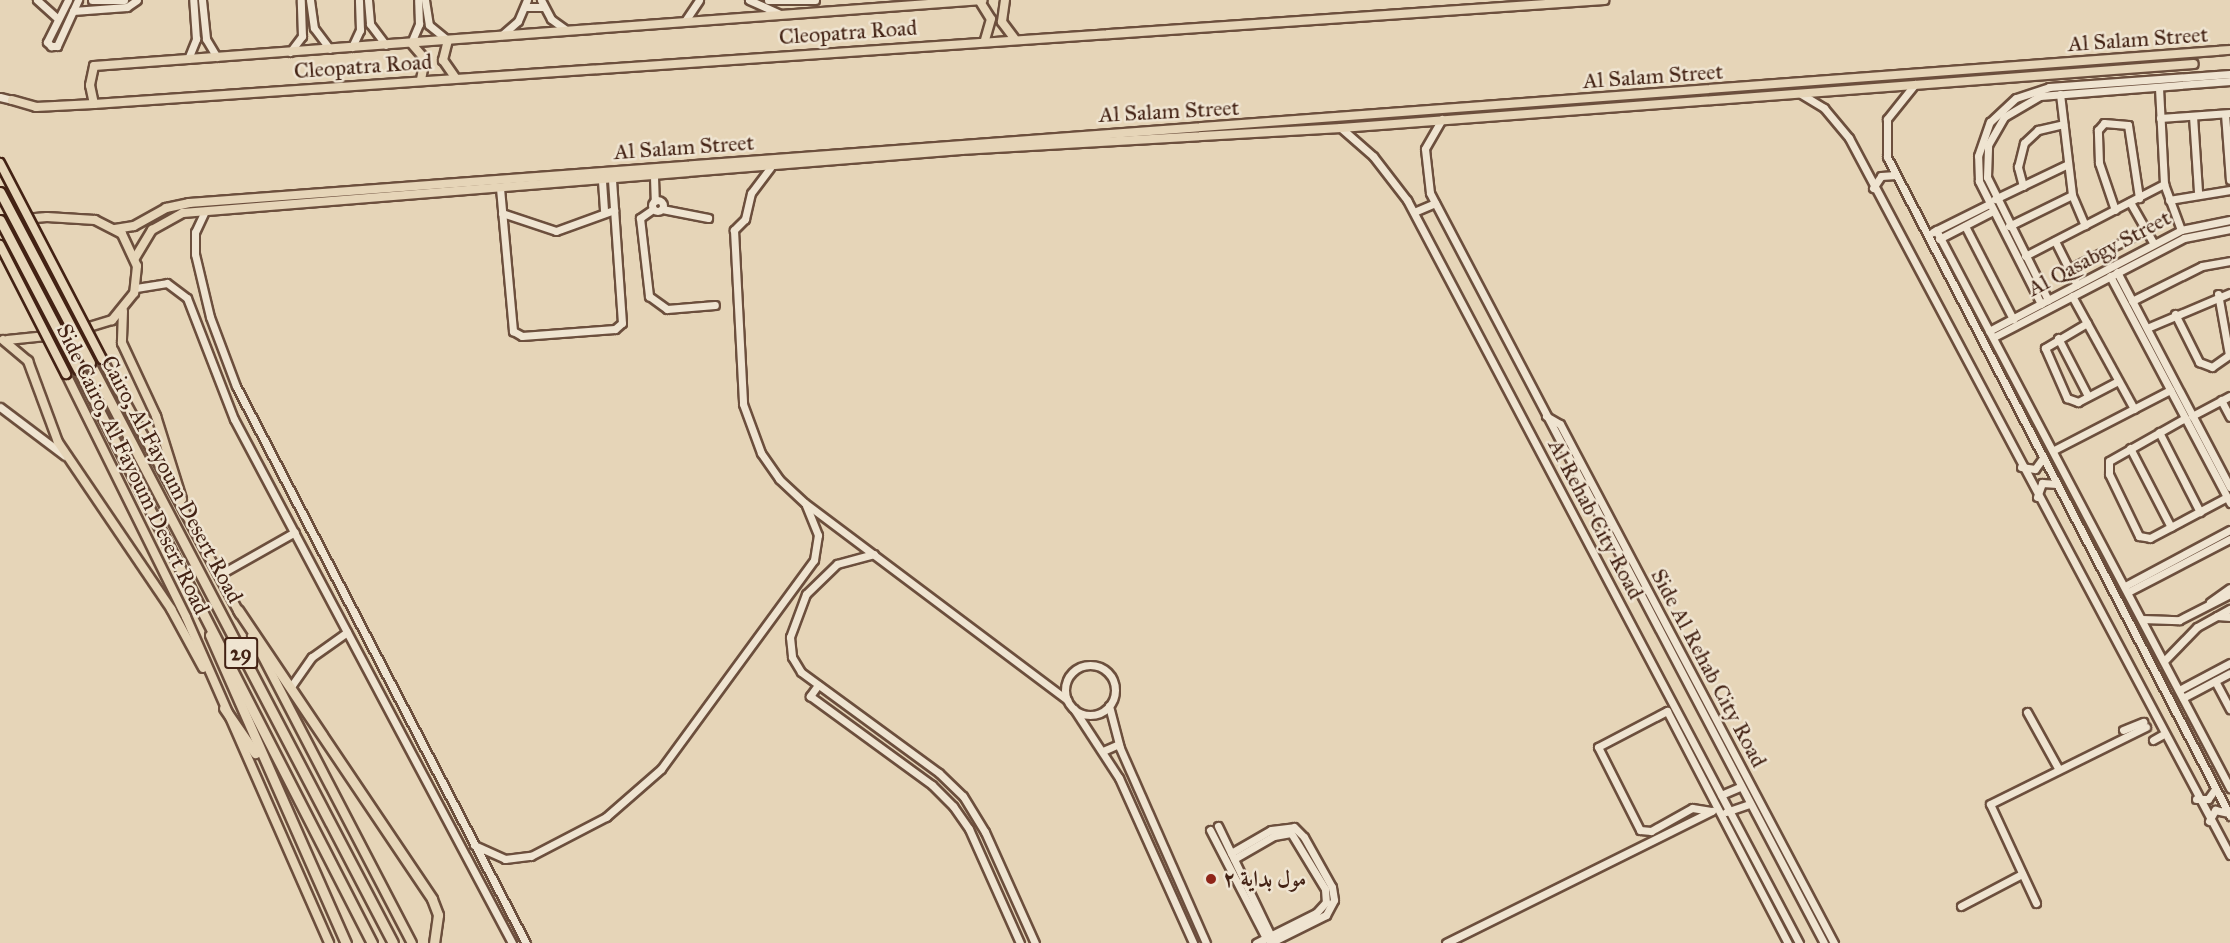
<!DOCTYPE html>
<html>
<head>
<meta charset="utf-8">
<style>
	body { margin:0 }
	#map { position:relative; width:2230px; height:943px; overflow:hidden; background:#e6d5b8; font-family:"IM FELL Great Primer",Amiri,serif }
	div>[style] { position:absolute }
	[style*='--x'] { left:calc(var(--x)*1px); top:calc(var(--y)*1px); width:calc(var(--w)*1px); rotate:calc(var(--a)*1deg) }
	.roads { filter:drop-shadow(2px 0 #6c4f3d) drop-shadow(-2px 0 #6c4f3d) drop-shadow(0 2px #6c4f3d) drop-shadow(0 -2px #6c4f3d) }
	.minor>* { height:7px; margin:-3.5px; padding:0 3.5px; transform-origin:3.5px; border-radius:3.5px; background:#efe4d1 }
	.minor>.ring { margin:-3.5px; padding:0; box-sizing:content-box; background:none; border:7px solid #efe4d1; border-radius:50% }
	.major>* { height:8px; margin:-4px; padding:0 4px; transform-origin:4px; border-radius:4px; background:#e6d5b8 }
	.highway>* { height:9px; margin:-4.5px; padding:0 4.5px; transform-origin:4.5px; border-radius:4.5px; background:#e6d5b8 }
	.bridges { filter:drop-shadow(2px 0 #432214) drop-shadow(-2px 0 #432214) drop-shadow(0 2px #432214) drop-shadow(0 -2px #432214) }
	.major-bridge>* { height:8px; margin:-4px; padding:0 4px; transform-origin:4px; border-radius:4px; background:#e6d5b8 }
	.highway-bridge>* { height:9px; margin:-4.5px; padding:0 4.5px; transform-origin:4.5px; border-radius:4.5px; background:#e6d5b8 }
	.dots>* { width:16px; height:16px; translate:-50% -50%; box-sizing:border-box; border:3px solid #efe4d1; border-radius:50% }
	span { translate:-50% -50%; white-space:nowrap; text-align:center; line-height:1.15; -webkit-text-stroke:5px #efe4d1; paint-order:stroke }
	.shield-label span { padding:2px 4px; background:#efe4d1; border:2px solid; border-radius:4px; -webkit-text-stroke-width:0 }
	.shield-label { font-size:21px; color:#432214; font-weight:700 }
	.street-label { font-size:22px; color:#432214 }
	.poi-label { font-size:22px; color:#432214; font-weight:700 }
	.left { translate:0 -50%; text-align:left }
</style>
</head>
<body>
<div id="map">
	<div class="roads">
		<div class="minor">
			<i style="--x:37;--y:0;--w:28;--a:42"></i>
			<i style="--x:68;--y:0;--w:47;--a:116.6"></i>
			<i style="--x:47;--y:42;--w:6;--a:45"></i>
			<i style="--x:51;--y:46;--w:6;--a:0"></i>
			<i style="--x:57;--y:46;--w:51;--a:-65.5"></i>
			<i style="--x:92;--y:0;--w:32;--a:0"></i>
			<i style="--x:202;--y:0;--w:39;--a:84"></i>
			<i style="--x:206;--y:39;--w:21;--a:59"></i>
			<i style="--x:310;--y:0;--w:28;--a:82"></i>
			<i style="--x:314;--y:28;--w:26;--a:53"></i>
			<i style="--x:368;--y:0;--w:24;--a:85"></i>
			<i style="--x:370;--y:24;--w:26;--a:53"></i>
			<i style="--x:425;--y:0;--w:25;--a:81"></i>
			<i style="--x:429;--y:25;--w:22;--a:39"></i>
			<i style="--x:541;--y:0;--w:21;--a:62"></i>
			<i style="--x:551;--y:19;--w:19;--a:36"></i>
			<i style="--x:749;--y:0;--w:34;--a:24"></i>
			<i style="--x:768;--y:0;--w:47;--a:0"></i>
			<i style="--x:526;--y:7;--w:17;--a:0"></i>
			<i style="--x:73;--y:11;--w:54;--a:-4.2"></i>
			<i style="--x:127;--y:7;--w:12;--a:-35"></i>
			<i style="--x:685;--y:21;--w:25;--a:-56"></i>
			<i style="--x:502;--y:35;--w:21;--a:-41"></i>
			<i style="--x:518;--y:21;--w:23;--a:-67"></i>
			<i style="--x:411;--y:43;--w:21;--a:-67"></i>
			<i style="--x:419;--y:24;--w:24;--a:-92"></i>
			<i style="--x:352;--y:47;--w:19;--a:-65"></i>
			<i style="--x:360;--y:30;--w:30;--a:-92"></i>
			<i style="--x:290;--y:52;--w:20;--a:-53"></i>
			<i style="--x:302;--y:36;--w:36;--a:-92"></i>
			<i style="--x:188;--y:59;--w:22;--a:-68"></i>
			<i style="--x:196;--y:39;--w:39;--a:-94"></i>
			<i style="--x:1915;--y:84;--w:45;--a:128.7"></i>
			<i style="--x:1887;--y:119;--w:38;--a:90"></i>
			<i style="--x:1887;--y:157;--w:743;--a:62.5"></i>
			<i style="--x:2159;--y:88;--w:96;--a:87"></i>
			<i style="--x:2164;--y:184;--w:49;--a:69.7"></i>
			<i style="--x:1801;--y:94;--w:27;--a:31"></i>
			<i style="--x:1824;--y:108;--w:39;--a:50"></i>
			<i style="--x:1849;--y:138;--w:812;--a:62.01"></i>
			<i style="--x:2060;--y:94;--w:102;--a:83.2"></i>
			<i style="--x:2072;--y:195;--w:33;--a:67"></i>
			<i style="--x:0;--y:97;--w:12;--a:14"></i>
			<i style="--x:2225;--y:114;--w:66;--a:85.7"></i>
			<i style="--x:2193;--y:116;--w:76;--a:86.2"></i>
			<i style="--x:2160;--y:118;--w:70;--a:-4.1"></i>
			<i style="--x:1442;--y:119;--w:34;--a:120"></i>
			<i style="--x:1425;--y:149;--w:44;--a:83.5"></i>
			<i style="--x:1430;--y:193;--w:847;--a:62.29"></i>
			<i style="--x:1341;--y:128;--w:43;--a:41.2"></i>
			<i style="--x:1373;--y:156;--w:56;--a:52.3"></i>
			<i style="--x:1407;--y:200;--w:840;--a:62.18"></i>
			<i style="--x:770;--y:168;--w:31;--a:127"></i>
			<i style="--x:751;--y:193;--w:27;--a:103"></i>
			<i style="--x:745;--y:219;--w:16;--a:135"></i>
			<i style="--x:734;--y:230;--w:174;--a:87"></i>
			<i style="--x:743;--y:404;--w:52;--a:69.8"></i>
			<i style="--x:761;--y:453;--w:32;--a:55"></i>
			<i style="--x:779;--y:479;--w:35;--a:43"></i>
			<i style="--x:805;--y:503;--w:328;--a:36.9"></i>
			<i style="--x:654;--y:177;--w:24;--a:88"></i>
			<i style="--x:602;--y:181;--w:29;--a:86"></i>
			<i style="--x:2023;--y:186;--w:20;--a:-105"></i>
			<i style="--x:2018;--y:167;--w:25;--a:-76"></i>
			<i style="--x:2024;--y:143;--w:19;--a:-43"></i>
			<i style="--x:2038;--y:130;--w:26;--a:-13"></i>
			<i style="--x:500;--y:188;--w:144;--a:84.8"></i>
			<i style="--x:513;--y:331;--w:10;--a:29"></i>
			<i style="--x:522;--y:336;--w:93;--a:-4.3"></i>
			<i style="--x:615;--y:329;--w:9;--a:-41"></i>
			<i style="--x:622;--y:323;--w:143;--a:-94"></i>
			<i style="--x:1873;--y:188;--w:14;--a:-56"></i>
			<i style="--x:1881;--y:176;--w:15;--a:-4"></i>
			<i style="--x:1995;--y:199;--w:79;--a:-25.6"></i>
			<i style="--x:2169;--y:200;--w:62;--a:-9.3"></i>
			<i class="ring" style="left:652.5px;top:200.5px;width:4px;height:4px"></i>
			<i style="--x:2130;--y:202;--w:48;--a:60.3"></i>
			<i style="--x:653;--y:209;--w:16;--a:145"></i>
			<i style="--x:640;--y:218;--w:79;--a:83.4"></i>
			<i style="--x:649;--y:296;--w:22;--a:36"></i>
			<i style="--x:667;--y:309;--w:48;--a:-4.8"></i>
			<i style="--x:662;--y:209;--w:47;--a:11.1"></i>
			<i style="--x:2115;--y:210;--w:50;--a:-108.8"></i>
			<i style="--x:2099;--y:163;--w:33;--a:-92"></i>
			<i style="--x:2098;--y:130;--w:9;--a:-49"></i>
			<i style="--x:2104;--y:123;--w:24;--a:5"></i>
			<i style="--x:2128;--y:125;--w:74;--a:81.4"></i>
			<i style="--x:205;--y:211;--w:23;--a:115"></i>
			<i style="--x:195;--y:232;--w:22;--a:90"></i>
			<i style="--x:195;--y:254;--w:65;--a:76.6"></i>
			<i style="--x:210;--y:317;--w:74;--a:69.4"></i>
			<i style="--x:236;--y:386;--w:628;--a:62.5"></i>
			<i style="--x:1414;--y:212;--w:23;--a:-23"></i>
			<i style="--x:502;--y:213;--w:57;--a:18.4"></i>
			<i style="--x:556;--y:231;--w:62;--a:-19.9"></i>
			<i style="--x:1965;--y:226;--w:105;--a:62.7"></i>
			<i style="--x:2009;--y:226;--w:70;--a:-26.2"></i>
			<i style="--x:1936;--y:230;--w:631;--a:62.22"></i>
			<i style="--x:1933;--y:232;--w:63;--a:-26.6"></i>
			<i style="--x:1939;--y:239;--w:61;--a:-27.4"></i>
			<i style="--x:2055;--y:241;--w:49;--a:63.4"></i>
			<i style="--x:2025;--y:256;--w:157;--a:-27.4"></i>
			<i style="--x:2069;--y:269;--w:86;--a:-26.9"></i>
			<i style="--x:2117;--y:272;--w:243;--a:62.3"></i>
			<i style="--x:2110;--y:276;--w:257;--a:62.1"></i>
			<i style="--x:136;--y:288;--w:31;--a:-9"></i>
			<i style="--x:167;--y:283;--w:25;--a:37"></i>
			<i style="--x:187;--y:298;--w:130;--a:68.8"></i>
			<i style="--x:234;--y:419;--w:593;--a:62.05"></i>
			<i style="--x:2072;--y:296;--w:129;--a:61.2"></i>
			<i style="--x:2048;--y:300;--w:137;--a:-116.4"></i>
			<i style="--x:1987;--y:177;--w:32;--a:-88"></i>
			<i style="--x:1988;--y:145;--w:32;--a:-60"></i>
			<i style="--x:2004;--y:117;--w:42;--a:-30.3"></i>
			<i style="--x:2040;--y:96;--w:191;--a:-4.5"></i>
			<i style="--x:2132;--y:301;--w:78;--a:-26.6"></i>
			<i style="--x:2202;--y:266;--w:28;--a:-10"></i>
			<i style="--x:2041;--y:304;--w:138;--a:-116.8"></i>
			<i style="--x:1979;--y:181;--w:25;--a:-92"></i>
			<i style="--x:1978;--y:156;--w:36;--a:-71"></i>
			<i style="--x:1990;--y:122;--w:35;--a:-43"></i>
			<i style="--x:2016;--y:98;--w:35;--a:-18"></i>
			<i style="--x:2049;--y:87;--w:181;--a:-4.1"></i>
			<i style="--x:2175;--y:314;--w:54;--a:63.4"></i>
			<i style="--x:2199;--y:362;--w:14;--a:21"></i>
			<i style="--x:2212;--y:367;--w:21;--a:-35"></i>
			<i style="--x:2229;--y:355;--w:62;--a:-100.2"></i>
			<i style="--x:2087;--y:323;--w:49;--a:149.2"></i>
			<i style="--x:2045;--y:348;--w:55;--a:66.3"></i>
			<i style="--x:2067;--y:398;--w:12;--a:20"></i>
			<i style="--x:2078;--y:402;--w:45;--a:-27.7"></i>
			<i style="--x:2147;--y:328;--w:90;--a:-22.9"></i>
			<i style="--x:1989;--y:331;--w:217;--a:-27.7"></i>
			<i style="--x:2181;--y:230;--w:50;--a:-11.5"></i>
			<i style="--x:1994;--y:337;--w:214;--a:-27.5"></i>
			<i style="--x:2184;--y:238;--w:47;--a:-11.1"></i>
			<i style="--x:2058;--y:338;--w:65;--a:62.7"></i>
			<i style="--x:2221;--y:400;--w:19;--a:62"></i>
			<i style="--x:0;--y:407;--w:81;--a:37"></i>
			<i style="--x:1546;--y:416;--w:16;--a:30"></i>
			<i style="--x:1560;--y:424;--w:587;--a:62.17"></i>
			<i style="--x:2192;--y:416;--w:43;--a:-27.8"></i>
			<i style="--x:2185;--y:418;--w:87;--a:150.5"></i>
			<i style="--x:2109;--y:461;--w:13;--a:90"></i>
			<i style="--x:2109;--y:474;--w:69;--a:64.2"></i>
			<i style="--x:2139;--y:536;--w:11;--a:10"></i>
			<i style="--x:2150;--y:538;--w:87;--a:-28"></i>
			<i style="--x:2159;--y:432;--w:90;--a:62.9"></i>
			<i style="--x:2130;--y:448;--w:89;--a:62.6"></i>
			<i style="--x:2054;--y:450;--w:131;--a:-27.3"></i>
			<i style="--x:2021;--y:467;--w:14;--a:8"></i>
			<i style="--x:2035;--y:469;--w:14;--a:-54"></i>
			<i style="--x:2037;--y:497;--w:15;--a:-70"></i>
			<i style="--x:2042;--y:483;--w:15;--a:4"></i>
			<i style="--x:874;--y:554;--w:38;--a:165"></i>
			<i style="--x:837;--y:564;--w:43;--a:135.9"></i>
			<i style="--x:806;--y:594;--w:46;--a:110.4"></i>
			<i style="--x:790;--y:637;--w:20;--a:84"></i>
			<i style="--x:792;--y:657;--w:17;--a:59"></i>
			<i style="--x:801;--y:672;--w:171;--a:36.2"></i>
			<i style="--x:939;--y:773;--w:33;--a:44"></i>
			<i style="--x:963;--y:796;--w:42;--a:58.6"></i>
			<i style="--x:985;--y:832;--w:122;--a:65.8"></i>
			<i style="--x:219;--y:575;--w:87;--a:-29.5"></i>
			<i style="--x:2125;--y:586;--w:119;--a:-28.1"></i>
			<i style="--x:2128;--y:592;--w:115;--a:-27.5"></i>
			<i style="--x:2210;--y:602;--w:24;--a:-35"></i>
			<i style="--x:2217;--y:616;--w:13;--a:4"></i>
			<i style="--x:2142;--y:619;--w:37;--a:2"></i>
			<i style="--x:2179;--y:620;--w:57;--a:-27"></i>
			<i style="--x:2164;--y:661;--w:47;--a:-45.9"></i>
			<i style="--x:2197;--y:627;--w:38;--a:-29"></i>
			<i class="ring" style="left:1065px;top:665px;width:43px;height:43px"></i>
			<i style="--x:2215;--y:681;--w:32;--a:62"></i>
			<i style="--x:818;--y:685;--w:14;--a:126"></i>
			<i style="--x:810;--y:696;--w:151;--a:36.1"></i>
			<i style="--x:932;--y:785;--w:30;--a:45"></i>
			<i style="--x:953;--y:806;--w:28;--a:55"></i>
			<i style="--x:969;--y:829;--w:125;--a:65.9"></i>
			<i style="--x:290;--y:688;--w:38;--a:-55"></i>
			<i style="--x:312;--y:657;--w:43;--a:-35.5"></i>
			<i style="--x:2179;--y:690;--w:58;--a:-27.9"></i>
			<i style="--x:2183;--y:698;--w:53;--a:-28"></i>
			<i style="--x:1109;--y:706;--w:43;--a:75.3"></i>
			<i style="--x:1120;--y:748;--w:213;--a:66.2"></i>
			<i style="--x:1074;--y:709;--w:82;--a:56.9"></i>
			<i style="--x:1119;--y:778;--w:181;--a:65.8"></i>
			<i style="--x:2027;--y:712;--w:64;--a:61"></i>
			<i style="--x:2123;--y:730;--w:22;--a:-22"></i>
			<i style="--x:2153;--y:740;--w:10;--a:-29"></i>
			<i style="--x:1103;--y:751;--w:17;--a:-24"></i>
			<i style="--x:1721;--y:795;--w:21;--a:-23"></i>
			<i style="--x:2196;--y:799;--w:12;--a:0"></i>
			<i style="--x:2208;--y:799;--w:12;--a:-55"></i>
			<i style="--x:1711;--y:811;--w:19;--a:-171"></i>
			<i style="--x:1692;--y:808;--w:47;--a:150.7"></i>
			<i style="--x:1651;--y:831;--w:11;--a:-175"></i>
			<i style="--x:1640;--y:830;--w:93;--a:-116.8"></i>
			<i style="--x:1598;--y:747;--w:78;--a:-27.6"></i>
			<i style="--x:1667;--y:711;--w:262;--a:62.5"></i>
			<i style="--x:1726;--y:812;--w:24;--a:-19"></i>
			<i style="--x:2209;--y:821;--w:13;--a:-61"></i>
			<i style="--x:2215;--y:810;--w:13;--a:13"></i>
			<i style="--x:1218;--y:826;--w:122;--a:64.3"></i>
			<i style="--x:1210;--y:830;--w:122;--a:62.6"></i>
			<i style="--x:474;--y:845;--w:34;--a:24"></i>
			<i style="--x:505;--y:859;--w:26;--a:-7"></i>
			<i style="--x:531;--y:856;--w:85;--a:-27.5"></i>
			<i style="--x:606;--y:817;--w:73;--a:-41.1"></i>
			<i style="--x:661;--y:769;--w:259;--a:-53.8"></i>
			<i style="--x:814;--y:560;--w:25;--a:-81"></i>
			<i style="--x:818;--y:535;--w:32;--a:-112"></i>
			<i style="--x:1231;--y:853;--w:46;--a:-29.9"></i>
			<i style="--x:1271;--y:830;--w:23;--a:-7"></i>
			<i style="--x:1294;--y:827;--w:14;--a:45"></i>
			<i style="--x:1304;--y:837;--w:57;--a:60.8"></i>
			<i style="--x:1332;--y:887;--w:13;--a:81"></i>
			<i style="--x:1334;--y:900;--w:17;--a:118"></i>
			<i style="--x:1326;--y:915;--w:63;--a:153.4"></i>
			<i style="--x:1234;--y:859;--w:46;--a:-29.9"></i>
			<i style="--x:1274;--y:836;--w:17;--a:-10"></i>
			<i style="--x:1291;--y:833;--w:66;--a:58.7"></i>
			<i style="--x:1325;--y:889;--w:13;--a:86"></i>
			<i style="--x:1326;--y:902;--w:15;--a:132"></i>
			<i style="--x:1316;--y:913;--w:67;--a:153.4"></i>
			<i style="--x:2036;--y:903;--w:109;--a:-114.9"></i>
			<i style="--x:1990;--y:804;--w:174;--a:-26.3"></i>
			<i style="--x:1961;--y:906;--w:69;--a:-27.7"></i>
			<i style="--x:1446;--y:943;--w:297;--a:-26.4"></i>
		</div>
		<div class="major">
			<i style="--x:979;--y:0;--w:22;--a:58"></i>
			<i style="--x:991;--y:19;--w:22;--a:106"></i>
			<i style="--x:1005;--y:0;--w:22;--a:98"></i>
			<i style="--x:1002;--y:22;--w:20;--a:53"></i>
			<i style="--x:448;--y:40;--w:21;--a:104"></i>
			<i style="--x:443;--y:60;--w:21;--a:55"></i>
			<i style="--x:411;--y:43;--w:21;--a:49"></i>
			<i style="--x:425;--y:59;--w:20;--a:101"></i>
			<i style="--x:12;--y:100;--w:25;--a:16"></i>
			<i style="--x:36;--y:107;--w:58;--a:-3"></i>
			<i style="--x:94;--y:104;--w:1514;--a:-3.94"></i>
			<i style="--x:94;--y:104;--w:19;--a:-102"></i>
			<i style="--x:90;--y:85;--w:19;--a:-78"></i>
			<i style="--x:94;--y:66;--w:891;--a:-4.25"></i>
			<i style="--x:0;--y:221;--w:47;--a:-4.9"></i>
			<i style="--x:47;--y:217;--w:48;--a:3.6"></i>
			<i style="--x:95;--y:220;--w:30;--a:27"></i>
			<i style="--x:122;--y:234;--w:35;--a:65"></i>
			<i style="--x:137;--y:266;--w:27;--a:96"></i>
			<i style="--x:134;--y:293;--w:35;--a:129"></i>
			<i style="--x:112;--y:320;--w:48;--a:163.1"></i>
			<i style="--x:66;--y:334;--w:59;--a:174.2"></i>
			<i style="--x:115;--y:229;--w:19;--a:-9"></i>
			<i style="--x:134;--y:226;--w:37;--a:-29"></i>
			<i style="--x:166;--y:208;--w:24;--a:-12"></i>
			<i style="--x:189;--y:203;--w:2047;--a:-4.29"></i>
			<i style="--x:135;--y:258;--w:33;--a:-59"></i>
			<i style="--x:152;--y:230;--w:35;--a:-29"></i>
			<i style="--x:183;--y:213;--w:781;--a:-4.63"></i>
			<i style="--x:961;--y:150;--w:381;--a:-3.3"></i>
			<i style="--x:1341;--y:128;--w:855;--a:-4.29"></i>
			<i style="--x:123;--y:311;--w:32;--a:92"></i>
			<i style="--x:122;--y:343;--w:81;--a:65"></i>
			<i style="--x:156;--y:416;--w:87;--a:72.6"></i>
			<i style="--x:3;--y:340;--w:33;--a:40"></i>
			<i style="--x:28;--y:361;--w:86;--a:69.7"></i>
			<i style="--x:58;--y:442;--w:202;--a:55.9"></i>
			<i style="--x:171;--y:609;--w:67;--a:61.5"></i>
			<i style="--x:102;--y:359;--w:290;--a:61.6"></i>
			<i style="--x:66;--y:374;--w:271;--a:63.7"></i>
			<i style="--x:186;--y:617;--w:356;--a:66.3"></i>
			<i style="--x:252;--y:636;--w:346;--a:62.5"></i>
		</div>
		<div class="highway">
			<i style="--x:90;--y:363;--w:654;--a:62.42"></i>
			<i style="--x:78;--y:369;--w:645;--a:62.88"></i>
			<i style="--x:238;--y:610;--w:348;--a:56.1"></i>
			<i style="--x:432;--y:899;--w:17;--a:69"></i>
			<i style="--x:438;--y:915;--w:28;--a:98"></i>
			<i style="--x:210;--y:635;--w:337;--a:66.2"></i>
			<i style="--x:224;--y:708;--w:55;--a:55.4"></i>
		</div>
	</div>
	<div class="bridges">
		<div class="major-bridge">
			<i style="--x:0;--y:163;--w:221;--a:62.5"></i>
			<i style="--x:0;--y:245;--w:145;--a:62.9"></i>
		</div>
		<div class="highway-bridge">
			<i style="--x:0;--y:192;--w:193;--a:62.2"></i>
			<i style="--x:0;--y:220;--w:168;--a:62.4"></i>
		</div>
	</div>
	<div class="dots">
		<i style="left:1211px;top:879px;background:#8f2418"></i>
	</div>
	<div class="shield-label">
		<span style="left:241px;top:653px">29</span>
	</div>
	<div class="street-label">
		<span style="left:848px;top:32px;rotate:-4deg">Cleopatra Road</span>
		<span style="left:2138px;top:39px;rotate:-4deg">Al Salam Street</span>
		<span style="left:363px;top:66px;rotate:-4deg">Cleopatra Road</span>
		<span style="left:1653px;top:76px;rotate:-4deg">Al Salam Street</span>
		<span style="left:1169px;top:111px;rotate:-3deg">Al Salam Street</span>
		<span style="left:684px;top:147px;rotate:-4deg">Al Salam Street</span>
		<span style="left:2099px;top:253px;rotate:-28deg">Al Qasabgy Street</span>
		<span style="left:133px;top:469px;rotate:64deg">Side Cairo, Al Fayoum Desert Road</span>
		<span style="left:172px;top:479px;rotate:62deg">Cairo, Al Fayoum Desert Road</span>
		<span style="left:1596px;top:519px;rotate:62deg">Al Rehab City Road</span>
		<span style="left:1709px;top:668px;rotate:62deg">Side Al Rehab City Road</span>
	</div>
	<div class="poi-label">
		<span class="left" style="left:1223px;top:879px">مول بداية ۲</span>
	</div>
</div>
</body>
</html>
